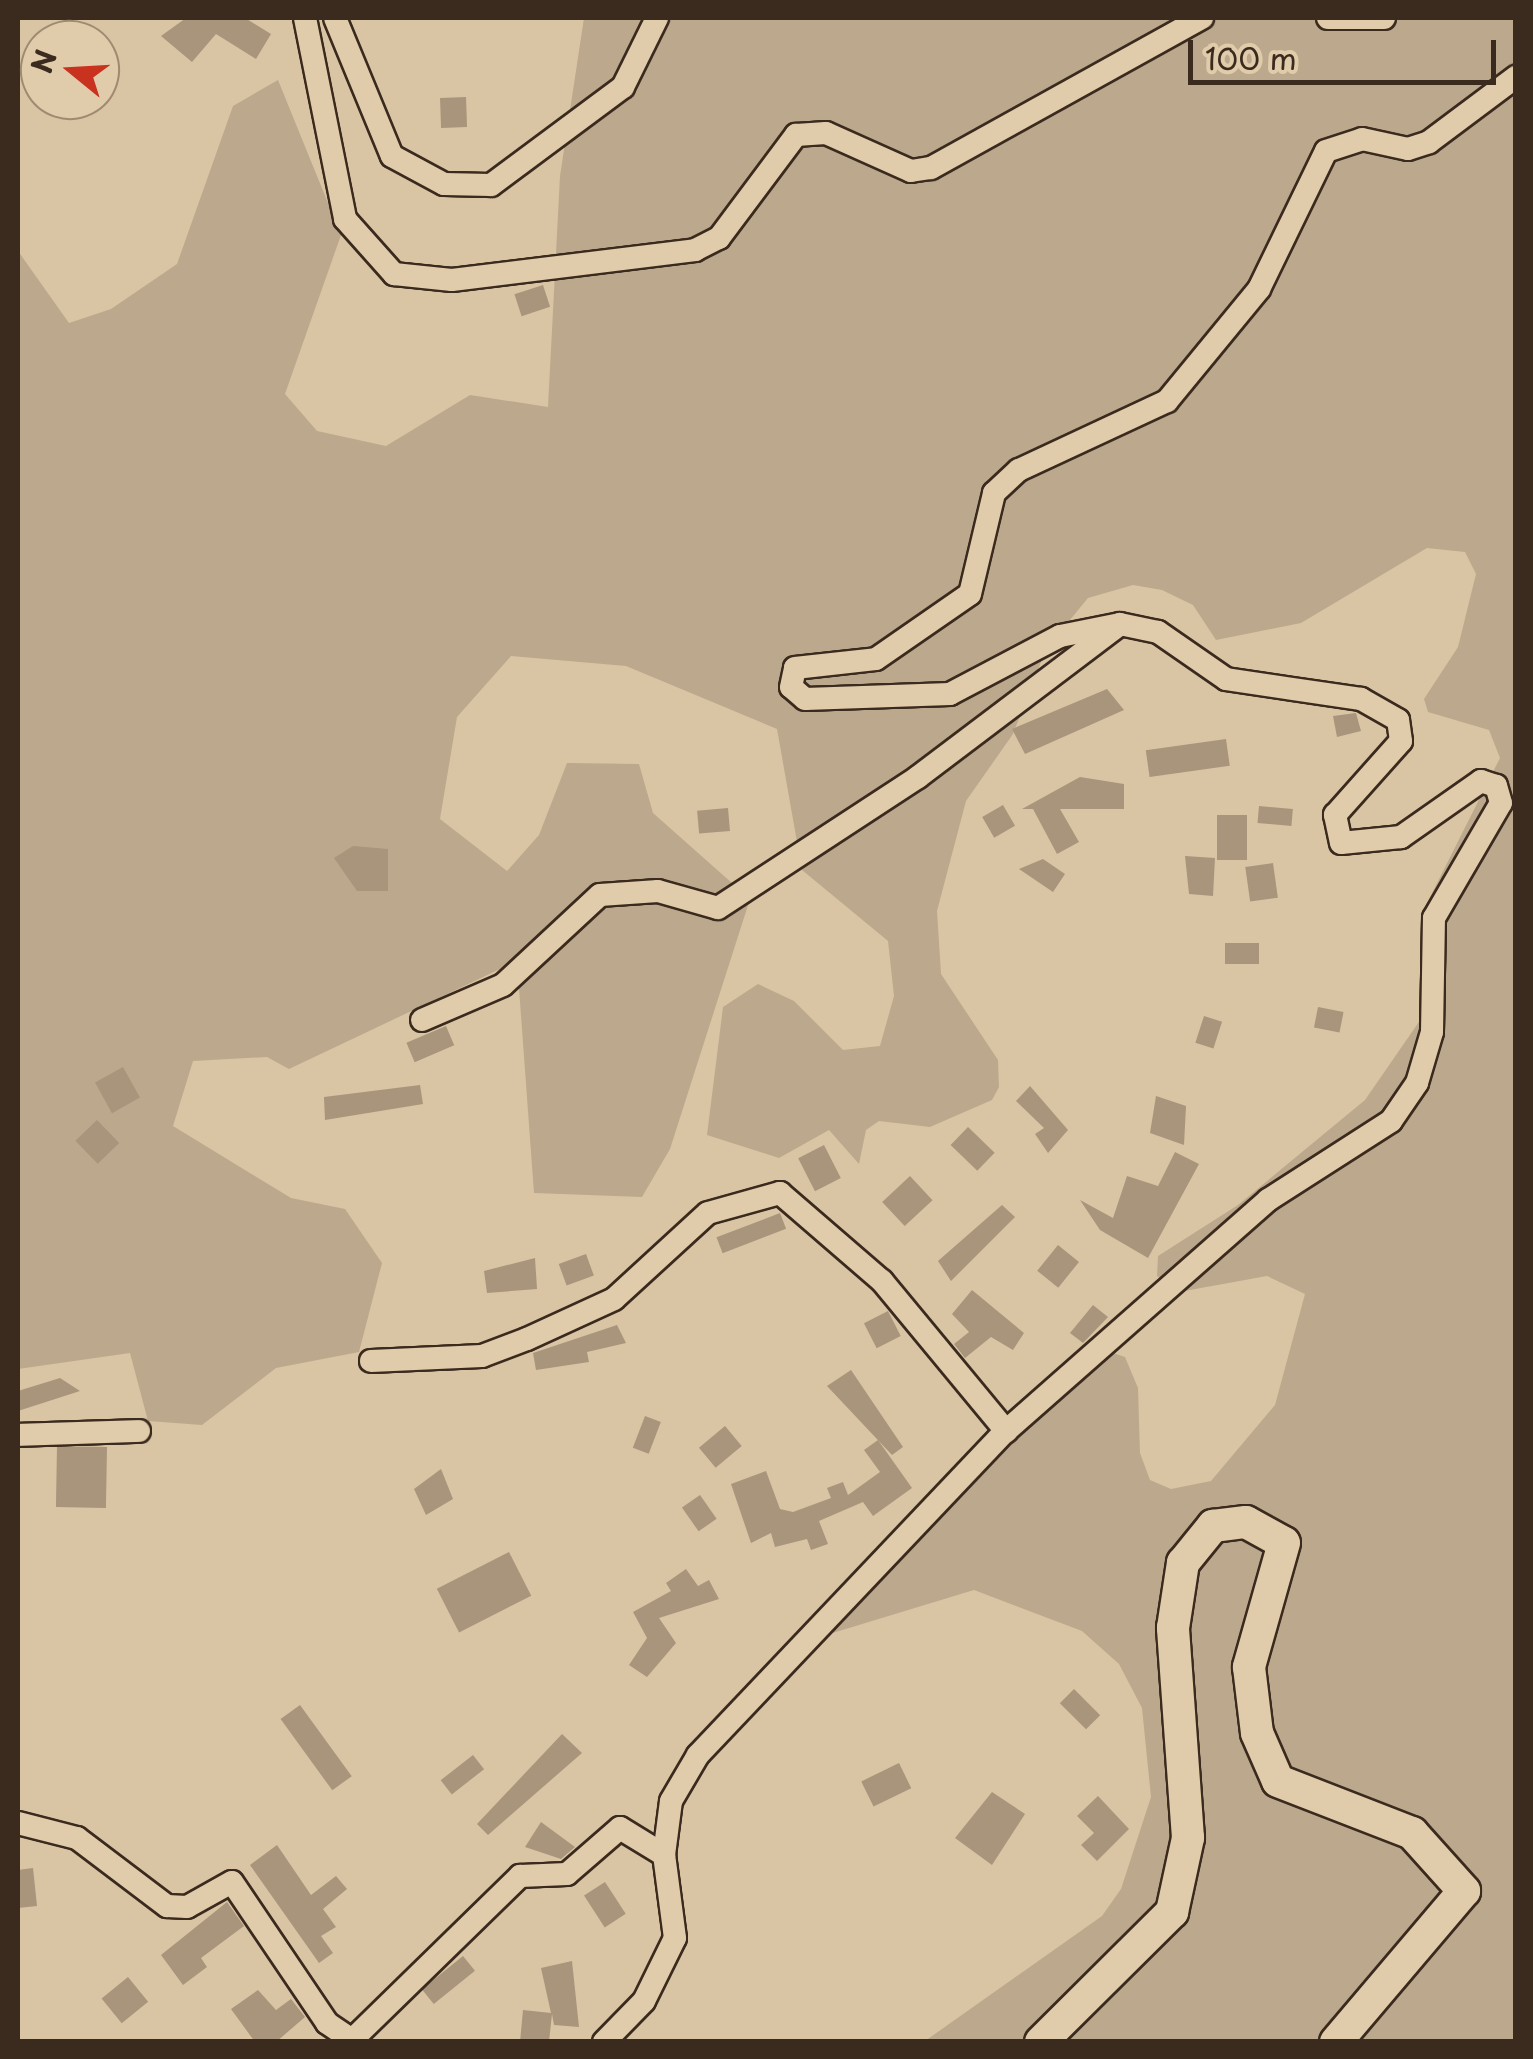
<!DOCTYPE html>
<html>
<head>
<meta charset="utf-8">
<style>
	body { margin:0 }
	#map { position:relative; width:1533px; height:2059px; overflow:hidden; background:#d9c5a4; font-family:"Playpen Sans",sans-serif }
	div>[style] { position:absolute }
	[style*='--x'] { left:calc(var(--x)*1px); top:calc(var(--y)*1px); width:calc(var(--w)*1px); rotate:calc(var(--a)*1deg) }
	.green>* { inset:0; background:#bca88c }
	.building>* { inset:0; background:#a8957b; transform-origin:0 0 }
	.roads { filter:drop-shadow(2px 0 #3b2a1e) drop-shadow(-2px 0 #3b2a1e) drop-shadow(0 2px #3b2a1e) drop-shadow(0 -2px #3b2a1e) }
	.minor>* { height:22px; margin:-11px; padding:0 11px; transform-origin:11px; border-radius:11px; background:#e0cbaa }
	.secondary>* { height:32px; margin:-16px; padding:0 16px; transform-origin:16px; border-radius:16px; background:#e0cbaa }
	span { translate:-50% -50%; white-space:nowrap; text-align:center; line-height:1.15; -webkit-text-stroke:10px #e0cbaa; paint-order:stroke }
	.frame { position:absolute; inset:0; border:20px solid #3b2a1e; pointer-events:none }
	.north { position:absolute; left:20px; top:20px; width:100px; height:100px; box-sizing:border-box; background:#e0cbaa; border:2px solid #9e8b72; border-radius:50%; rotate:288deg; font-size:28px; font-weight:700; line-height:40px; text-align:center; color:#3b2a1e }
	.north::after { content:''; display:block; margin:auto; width:35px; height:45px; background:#c8321e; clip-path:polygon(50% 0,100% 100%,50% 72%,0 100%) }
	.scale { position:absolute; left:1188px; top:40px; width:308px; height:45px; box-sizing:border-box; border:5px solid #3b2a1e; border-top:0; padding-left:12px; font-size:30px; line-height:35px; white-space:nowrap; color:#3b2a1e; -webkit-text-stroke:8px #e0cbaa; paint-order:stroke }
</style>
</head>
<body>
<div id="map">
	<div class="green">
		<i style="clip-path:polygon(584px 18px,1515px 18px,1515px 2041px,925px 2041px,1102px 1916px,1121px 1889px,1151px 1797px,1142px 1708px,1119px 1664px,1082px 1631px,974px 1590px,826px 1635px,876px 1549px,1101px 1349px,1125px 1357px,1138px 1388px,1140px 1453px,1150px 1480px,1171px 1489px,1211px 1481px,1275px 1405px,1305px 1294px,1267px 1276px,1179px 1292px,1157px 1276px,1158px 1256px,1238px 1205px,1365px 1100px,1423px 1016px,1424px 909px,1500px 758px,1489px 730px,1428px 712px,1424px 699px,1458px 647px,1476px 574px,1465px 552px,1427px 548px,1301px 623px,1216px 640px,1193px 605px,1162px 590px,1133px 585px,1088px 598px,1046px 649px,1013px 734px,966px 801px,937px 911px,941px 974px,998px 1060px,999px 1087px,992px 1100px,930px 1127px,879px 1121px,866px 1130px,859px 1164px,829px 1130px,779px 1158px,707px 1135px,723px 1007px,758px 984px,794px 1001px,843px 1050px,880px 1046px,894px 996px,888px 941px,802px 870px,777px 729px,626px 666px,511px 656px,457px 717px,440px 819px,507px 871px,539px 835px,567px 763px,639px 764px,653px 813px,750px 899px,670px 1149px,642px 1197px,534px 1193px,517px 961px,289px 1069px,267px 1057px,193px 1061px,173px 1126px,291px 1198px,345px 1209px,382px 1263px,359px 1352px,276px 1368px,202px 1425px,148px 1421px,130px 1353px,18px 1369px,18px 251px,69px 323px,111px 309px,177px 264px,233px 106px,278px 80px,341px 235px,285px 394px,317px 431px,386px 446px,470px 395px,548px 407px,560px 176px)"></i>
	</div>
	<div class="building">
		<i style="clip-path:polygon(186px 18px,245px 18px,271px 34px,256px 59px,216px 34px,192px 62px,161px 36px)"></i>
		<i style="left:466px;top:97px;width:30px;height:26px;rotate:88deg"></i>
		<i style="left:543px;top:285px;width:23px;height:30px;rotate:72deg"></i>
		<i style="clip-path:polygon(1107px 689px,1124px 710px,1025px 754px,1012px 729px)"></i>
		<i style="clip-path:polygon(1356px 713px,1361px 731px,1337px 737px,1333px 716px)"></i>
		<i style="left:1226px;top:739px;width:27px;height:81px;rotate:82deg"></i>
		<i style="clip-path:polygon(1080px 777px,1124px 784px,1124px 809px,1060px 809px,1079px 842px,1057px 854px,1033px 809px,1022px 809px)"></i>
		<i style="left:1003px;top:805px;width:24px;height:24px;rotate:60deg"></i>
		<i style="left:1259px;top:806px;width:34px;height:17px;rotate:5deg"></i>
		<i style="left:728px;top:808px;width:23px;height:31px;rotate:85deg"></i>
		<i style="left:1217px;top:815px;width:30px;height:45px"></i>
		<i style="clip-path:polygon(353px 846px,388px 849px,388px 891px,357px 891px,334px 858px)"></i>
		<i style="clip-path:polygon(1185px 856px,1215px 858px,1213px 896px,1189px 894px)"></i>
		<i style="clip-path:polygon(1043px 859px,1065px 874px,1053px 892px,1019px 869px)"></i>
		<i style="left:1273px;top:863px;width:35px;height:28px;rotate:82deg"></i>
		<i style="left:1225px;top:943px;width:34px;height:21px"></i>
		<i style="left:1318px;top:1007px;width:26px;height:21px;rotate:11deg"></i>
		<i style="left:1204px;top:1016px;width:19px;height:28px;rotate:18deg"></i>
		<i style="left:446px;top:1026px;width:21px;height:43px;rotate:67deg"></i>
		<i style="left:123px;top:1067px;width:35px;height:32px;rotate:61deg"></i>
		<i style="clip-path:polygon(420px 1085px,423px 1104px,325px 1120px,324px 1097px)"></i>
		<i style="clip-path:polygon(1030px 1086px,1068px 1130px,1048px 1153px,1035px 1134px,1044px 1128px,1016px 1101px)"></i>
		<i style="clip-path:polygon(1156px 1096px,1186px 1106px,1184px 1145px,1150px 1133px)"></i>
		<i style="left:97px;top:1120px;width:32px;height:30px;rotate:46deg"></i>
		<i style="left:968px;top:1127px;width:37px;height:25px;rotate:44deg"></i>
		<i style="left:824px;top:1145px;width:37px;height:29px;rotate:63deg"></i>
		<i style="clip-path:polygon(1175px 1152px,1199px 1164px,1148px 1258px,1100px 1230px,1080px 1200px,1113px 1218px,1127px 1176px,1158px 1186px)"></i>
		<i style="left:910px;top:1176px;width:33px;height:38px;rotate:47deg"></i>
		<i style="clip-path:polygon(1002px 1205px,1015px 1217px,951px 1281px,938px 1261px)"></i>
		<i style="left:780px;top:1213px;width:17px;height:68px;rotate:69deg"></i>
		<i style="left:1058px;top:1245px;width:27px;height:33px;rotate:39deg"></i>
		<i style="left:586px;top:1254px;width:23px;height:29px;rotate:70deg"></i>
		<i style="clip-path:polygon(535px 1258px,537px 1289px,487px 1293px,484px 1271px)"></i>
		<i style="clip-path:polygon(972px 1290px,1024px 1333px,1013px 1350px,991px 1337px,965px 1358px,954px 1344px,969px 1332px,952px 1314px)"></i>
		<i style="clip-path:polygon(1093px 1305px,1108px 1317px,1083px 1343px,1070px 1333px)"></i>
		<i style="left:888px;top:1311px;width:28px;height:27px;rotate:63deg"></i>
		<i style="clip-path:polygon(617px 1325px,626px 1343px,587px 1352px,589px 1362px,536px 1370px,533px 1353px)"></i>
		<i style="clip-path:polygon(851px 1370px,903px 1447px,892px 1455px,827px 1386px)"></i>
		<i style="clip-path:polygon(60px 1378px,80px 1391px,18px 1411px,18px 1391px)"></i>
		<i style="left:645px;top:1416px;width:17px;height:34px;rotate:21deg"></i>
		<i style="left:725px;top:1426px;width:26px;height:34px;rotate:50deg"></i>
		<i style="clip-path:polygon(878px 1440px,912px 1488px,873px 1516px,863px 1502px,819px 1521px,828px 1544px,811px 1550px,807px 1539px,775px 1547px,771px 1533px,751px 1543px,731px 1484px,766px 1471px,780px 1509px,793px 1512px,831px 1498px,827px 1488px,843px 1482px,848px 1495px,880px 1472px,864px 1450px)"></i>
		<i style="left:107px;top:1447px;width:61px;height:50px;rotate:91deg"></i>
		<i style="clip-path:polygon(441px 1469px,453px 1499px,426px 1515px,414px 1489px)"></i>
		<i style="left:700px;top:1495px;width:29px;height:22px;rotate:55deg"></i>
		<i style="left:509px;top:1552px;width:49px;height:81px;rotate:63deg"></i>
		<i style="clip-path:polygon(686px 1569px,698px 1586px,709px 1580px,719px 1599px,659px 1618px,676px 1643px,647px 1677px,629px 1665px,647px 1638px,633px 1612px,671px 1591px,666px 1583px)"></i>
		<i style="left:1074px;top:1689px;width:37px;height:20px;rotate:45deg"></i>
		<i style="left:300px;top:1705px;width:88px;height:24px;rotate:54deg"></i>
		<i style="clip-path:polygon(562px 1734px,582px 1753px,488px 1835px,477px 1824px)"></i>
		<i style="left:473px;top:1755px;width:18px;height:41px;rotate:52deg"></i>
		<i style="left:899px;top:1763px;width:28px;height:42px;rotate:64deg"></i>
		<i style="clip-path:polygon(992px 1792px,1025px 1814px,992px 1865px,955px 1838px)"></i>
		<i style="clip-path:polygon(1098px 1796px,1129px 1829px,1097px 1861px,1081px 1845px,1094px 1833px,1077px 1816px)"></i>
		<i style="clip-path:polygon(541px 1822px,575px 1847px,561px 1859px,525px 1847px)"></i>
		<i style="clip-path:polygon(277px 1845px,311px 1895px,336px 1876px,347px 1889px,323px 1909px,336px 1927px,321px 1936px,333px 1953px,319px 1963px,250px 1865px)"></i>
		<i style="clip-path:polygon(33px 1868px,37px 1906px,18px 1908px,18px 1870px)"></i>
		<i style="left:605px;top:1882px;width:38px;height:25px;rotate:57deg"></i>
		<i style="clip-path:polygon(227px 1902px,244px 1926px,201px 1958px,207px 1967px,183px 1985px,161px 1955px)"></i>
		<i style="left:463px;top:1956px;width:19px;height:53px;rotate:51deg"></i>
		<i style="clip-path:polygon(572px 1961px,579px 2027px,554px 2025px,552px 2014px,549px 2042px,520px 2042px,523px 2010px,551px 2013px,541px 1968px)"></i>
		<i style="left:128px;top:1977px;width:32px;height:34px;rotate:51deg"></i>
		<i style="clip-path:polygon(258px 1990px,276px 2010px,291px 1999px,305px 2017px,276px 2042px,255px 2042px,231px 2009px)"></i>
	</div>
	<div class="roads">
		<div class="minor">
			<i style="--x:305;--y:18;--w:205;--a:78.7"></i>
			<i style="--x:345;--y:219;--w:74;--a:48.3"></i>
			<i style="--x:394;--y:274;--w:58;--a:5.9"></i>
			<i style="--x:452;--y:280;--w:245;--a:-7"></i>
			<i style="--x:695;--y:250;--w:27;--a:-27"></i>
			<i style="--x:719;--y:238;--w:129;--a:-53.2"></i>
			<i style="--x:796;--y:135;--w:30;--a:-4"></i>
			<i style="--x:826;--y:133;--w:93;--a:24.1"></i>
			<i style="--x:911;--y:171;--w:20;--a:-9"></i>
			<i style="--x:931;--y:168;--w:310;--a:-29"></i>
			<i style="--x:335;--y:18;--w:149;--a:67.6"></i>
			<i style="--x:392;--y:156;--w:59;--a:28.3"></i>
			<i style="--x:444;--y:184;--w:47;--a:1.2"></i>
			<i style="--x:491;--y:185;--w:164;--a:-36.6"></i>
			<i style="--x:623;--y:87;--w:77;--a:-63.8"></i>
			<i style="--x:1328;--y:18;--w:56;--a:0"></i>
			<i style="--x:422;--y:1020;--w:88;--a:-23.4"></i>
			<i style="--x:503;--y:985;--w:132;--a:-42.9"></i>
			<i style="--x:600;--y:895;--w:58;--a:-3.9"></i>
			<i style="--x:658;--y:891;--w:62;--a:15.8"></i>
			<i style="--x:718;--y:908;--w:239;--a:-33.2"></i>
			<i style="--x:918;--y:777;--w:251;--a:-37.1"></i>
			<i style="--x:371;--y:1361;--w:111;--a:-2.6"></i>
			<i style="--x:482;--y:1356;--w:48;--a:-20.7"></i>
			<i style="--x:527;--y:1339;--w:96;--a:-24.7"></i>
			<i style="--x:614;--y:1299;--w:127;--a:-42.5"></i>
			<i style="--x:708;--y:1213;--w:75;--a:-15.5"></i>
			<i style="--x:780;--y:1193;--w:135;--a:40.8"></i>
			<i style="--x:882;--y:1281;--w:195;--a:50.4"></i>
			<i style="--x:18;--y:1435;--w:121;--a:-1.9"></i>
			<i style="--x:18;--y:1823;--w:61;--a:14.3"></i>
			<i style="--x:77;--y:1838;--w:113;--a:37.1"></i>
			<i style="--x:167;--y:1906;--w:20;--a:3"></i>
			<i style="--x:187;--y:1907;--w:51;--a:-29.1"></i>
			<i style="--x:232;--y:1882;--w:170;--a:56"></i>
			<i style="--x:327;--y:2023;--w:30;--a:34"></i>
			<i style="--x:352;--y:2040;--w:235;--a:-44.3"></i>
			<i style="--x:520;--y:1876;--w:47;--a:-2.4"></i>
			<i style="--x:567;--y:1874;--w:70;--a:-41"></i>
			<i style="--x:620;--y:1828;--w:52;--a:31.5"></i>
			<i style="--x:604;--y:2042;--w:57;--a:-45.7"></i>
			<i style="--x:644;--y:2001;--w:70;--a:-63.8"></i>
			<i style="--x:675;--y:1938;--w:84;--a:-97.5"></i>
			<i style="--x:664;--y:1855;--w:54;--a:-82.6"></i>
			<i style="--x:671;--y:1801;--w:53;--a:-59.6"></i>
			<i style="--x:698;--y:1755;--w:447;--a:-46.5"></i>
			<i style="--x:1006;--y:1431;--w:349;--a:-41.4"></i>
			<i style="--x:1268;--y:1200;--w:146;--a:-32.7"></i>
			<i style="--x:1391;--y:1121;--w:46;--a:-55.6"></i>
			<i style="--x:1417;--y:1083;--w:53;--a:-73.6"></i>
			<i style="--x:1432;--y:1032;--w:114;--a:-89"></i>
			<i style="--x:1434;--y:918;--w:133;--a:-59.8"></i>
			<i style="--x:1501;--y:803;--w:18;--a:-106"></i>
			<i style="--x:1496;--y:786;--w:16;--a:-162"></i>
			<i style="--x:1481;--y:781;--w:98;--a:145"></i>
			<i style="--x:1401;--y:837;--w:60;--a:174.3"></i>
			<i style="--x:1341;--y:843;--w:29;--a:-102"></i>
			<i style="--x:1335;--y:815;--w:99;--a:-48.3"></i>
			<i style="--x:1401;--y:741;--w:21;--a:-98"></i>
			<i style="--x:1398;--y:720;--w:43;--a:-150.4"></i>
			<i style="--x:1361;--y:699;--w:136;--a:-171.6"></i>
			<i style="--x:1226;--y:679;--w:83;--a:-145.3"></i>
			<i style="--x:1158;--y:632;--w:39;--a:-168"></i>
			<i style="--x:1120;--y:624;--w:61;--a:168.7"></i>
			<i style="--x:1060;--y:636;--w:124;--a:152.2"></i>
			<i style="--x:950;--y:694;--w:145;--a:178"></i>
			<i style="--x:805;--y:699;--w:18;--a:-139"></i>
			<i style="--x:791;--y:687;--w:19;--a:-78"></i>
			<i style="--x:795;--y:668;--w:81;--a:-6.3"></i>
			<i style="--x:876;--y:659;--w:114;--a:-34.7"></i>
			<i style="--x:970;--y:594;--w:104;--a:-76.6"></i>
			<i style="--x:994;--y:493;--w:34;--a:-43"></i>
			<i style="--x:1019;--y:470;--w:163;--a:-25"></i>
			<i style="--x:1167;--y:401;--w:145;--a:-50.6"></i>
			<i style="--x:1259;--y:289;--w:153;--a:-64.1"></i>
			<i style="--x:1326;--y:151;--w:38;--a:-18"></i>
			<i style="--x:1362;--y:139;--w:47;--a:12.3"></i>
			<i style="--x:1408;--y:149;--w:22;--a:-18"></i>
			<i style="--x:1429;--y:142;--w:109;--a:-36.8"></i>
		</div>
		<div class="secondary">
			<i style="--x:1041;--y:2042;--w:185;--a:-44.8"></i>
			<i style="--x:1172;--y:1912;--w:76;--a:-77.8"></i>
			<i style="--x:1188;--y:1838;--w:211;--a:-94.1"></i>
			<i style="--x:1173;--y:1628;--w:66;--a:-81.3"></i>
			<i style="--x:1183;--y:1563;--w:48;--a:-51"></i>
			<i style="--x:1213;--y:1526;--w:33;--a:-7"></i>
			<i style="--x:1246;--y:1522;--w:43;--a:28.9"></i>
			<i style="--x:1284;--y:1543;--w:129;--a:105.8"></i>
			<i style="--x:1249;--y:1667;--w:66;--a:83.1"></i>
			<i style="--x:1257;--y:1733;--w:52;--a:66.4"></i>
			<i style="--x:1278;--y:1781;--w:144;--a:21.2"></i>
			<i style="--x:1412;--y:1833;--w:78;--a:48.1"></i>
			<i style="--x:1464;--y:1891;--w:198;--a:130.3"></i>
		</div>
	</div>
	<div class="frame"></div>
	<div class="north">N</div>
	<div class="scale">100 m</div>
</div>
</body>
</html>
